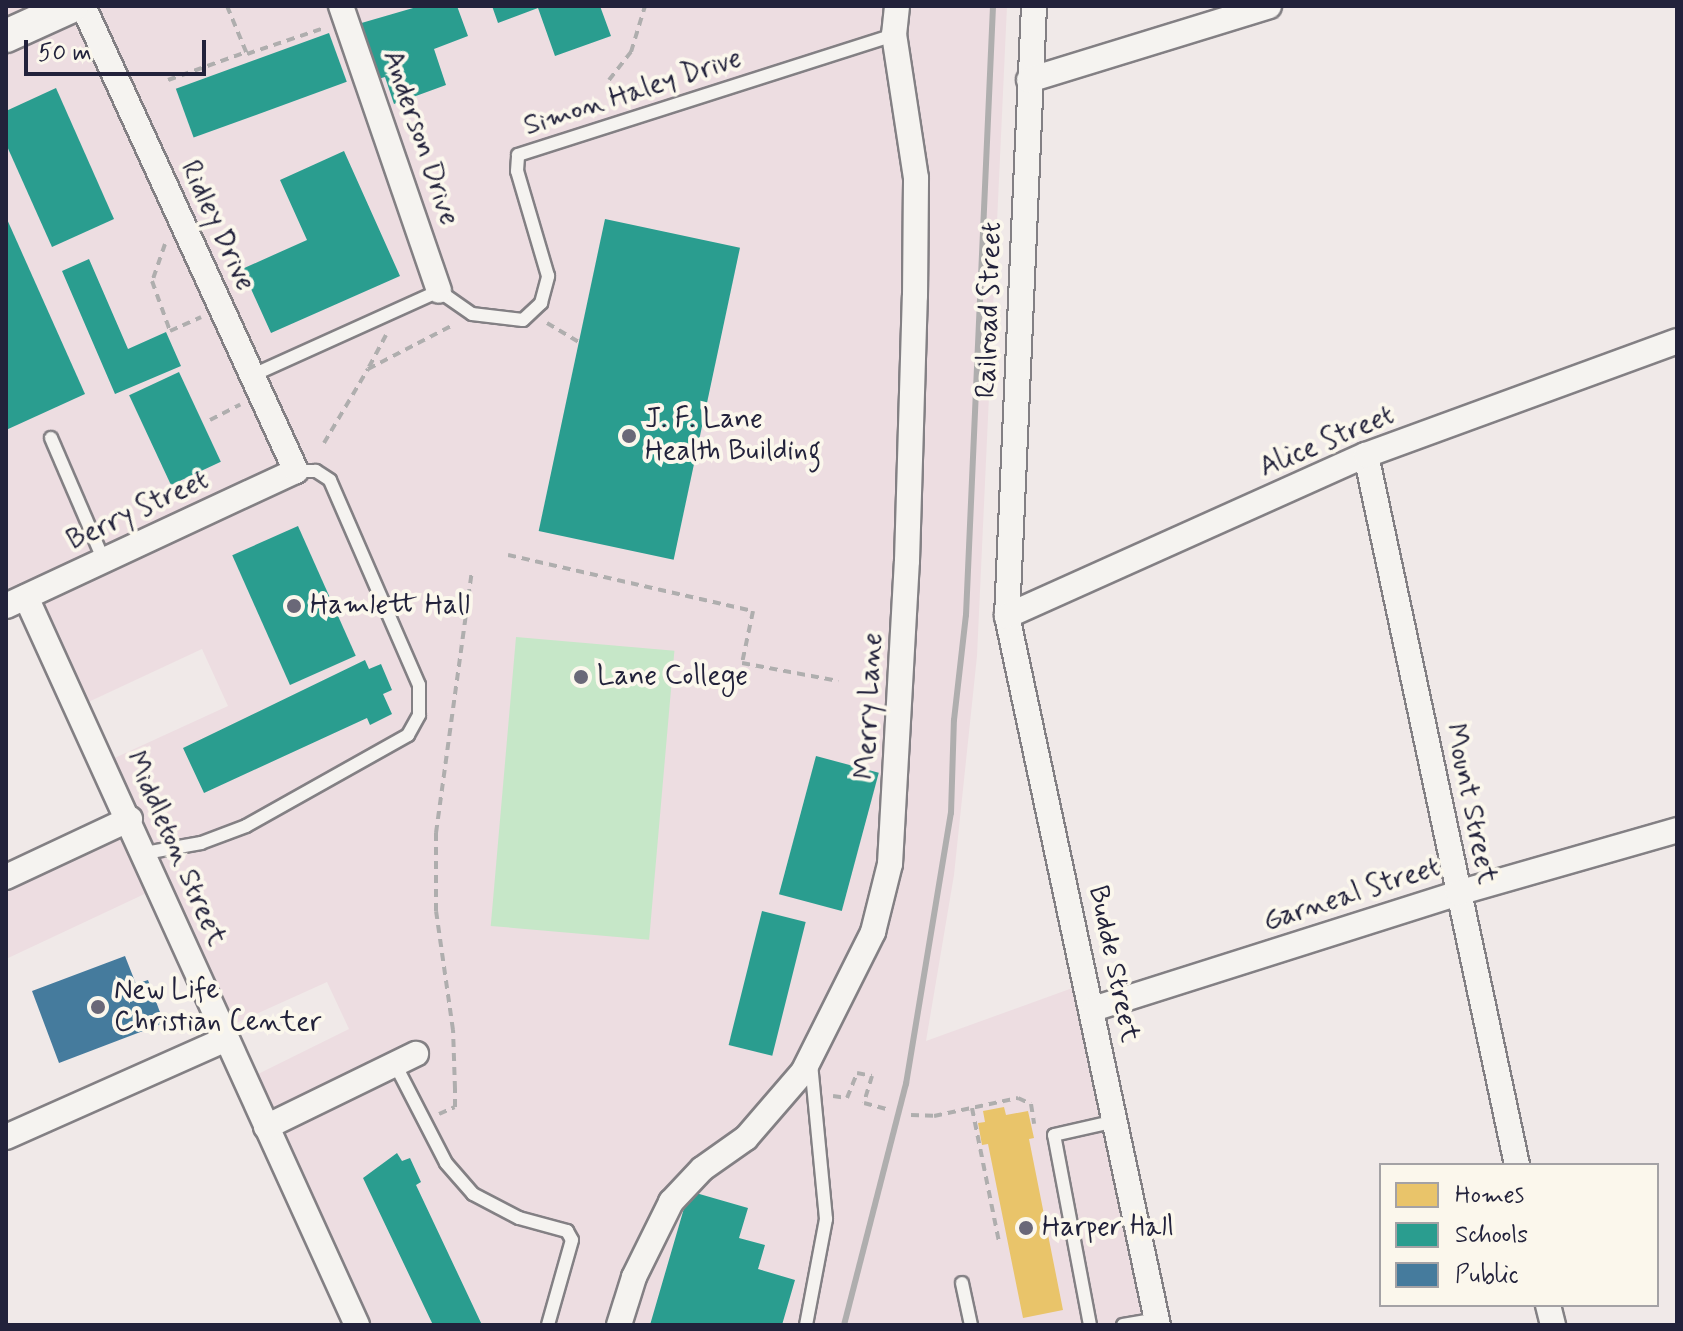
<!DOCTYPE html>
<html>
<head>
<meta charset="utf-8">
<style>
	body { margin:0 }
	#map { position:relative; width:1683px; height:1331px; overflow:hidden; background:#f0e9e8; font-family:Mynerve,sans-serif }
	div>[style] { position:absolute }
	[style*='--x'] { left:calc(var(--x)*1px); top:calc(var(--y)*1px); width:calc(var(--w)*1px); rotate:calc(var(--a)*1deg) }
	.built>* { inset:0; background:#eddde1 }
	.green>* { inset:0; background:#c6e7c8; transform-origin:0 0 }
	.homes>* { inset:0; background:#e9c46a }
	.schools>* { inset:0; background:#2a9d8f; transform-origin:0 0 }
	.public>* { inset:0; background:#457b9d }
	.path>* { height:4px; margin-top:-2px; transform-origin:0; background:repeating-linear-gradient(90deg,#afaeae 0 8px,transparent 0 14px) }
	.roads { filter:drop-shadow(2px 0 #838084) drop-shadow(-2px 0 #838084) drop-shadow(0 2px #838084) drop-shadow(0 -2px #838084) }
	.lane>* { height:12px; margin:-6px; padding:0 6px; transform-origin:6px; border-radius:6px; background:#f5f3f0 }
	.street>* { height:24px; margin:-12px; padding:0 12px; transform-origin:12px; border-radius:12px; background:#f5f3f0 }
	.secondary>* { height:32px; margin:-16px; padding:0 16px; transform-origin:16px; border-radius:16px; background:#f5f3f0 }
	.rail>* { height:6px; margin:-3px; padding:0 3px; transform-origin:3px; border-radius:3px; background:#afaeae }
	.dots>* { width:22px; height:22px; translate:-50% -50%; box-sizing:border-box; border:4px solid #fbf7ec; border-radius:50% }
	span { translate:-50% -50%; white-space:nowrap; text-align:center; line-height:1.15; -webkit-text-stroke:8px #fbf7ec; paint-order:stroke }
	.street-label { font-size:28px; color:#22223b }
	.poi-label { font-size:28px; color:#22223b }
	.left { translate:0 -50%; text-align:left }
	.frame { position:absolute; inset:0; border:8px solid #22223b; pointer-events:none }
	.legend { position:absolute; left:1379px; top:1163px; width:280px; height:144px; box-sizing:border-box; background:#fbf7ec; border:2px solid #a4a2a5; margin:0; padding:10px 14px; list-style:none; font-size:24px; color:#22223b }
	.legend li { display:flex; align-items:center; gap:16px; height:40px }
	.legend b { width:40px; border:2px solid #a4a2a5 }
	.scale { position:absolute; left:24px; top:40px; width:182px; height:36px; box-sizing:border-box; border:4px solid #22223b; border-top:0; padding-left:10px; font-size:24px; line-height:28px; white-space:nowrap; color:#22223b; -webkit-text-stroke:6px #fbf7ec; paint-order:stroke }
</style>
</head>
<body>
<div id="map">
	<div class="built">
		<i style="clip-path:polygon(6px 6px,1007px 6px,977px 656px,954px 875px,926px 1041px,1078px 986px,1145px 1325px,364px 1325px,252px 1077px,349px 1029px,327px 982px,225px 1028px,153px 890px,6px 959px,6px 883px,137px 822px,108px 761px,228px 706px,202px 649px,82px 705px,28px 589px,6px 599px)"></i>
	</div>
	<div class="green">
		<i style="left:516px;top:637px;width:159px;height:290px;rotate:5deg"></i>
	</div>
	<div class="homes">
		<i style="clip-path:polygon(1004px 1107px,1006px 1115px,1028px 1111px,1034px 1138px,1029px 1139px,1063px 1310px,1023px 1318px,988px 1144px,982px 1145px,978px 1123px,985px 1122px,983px 1111px)"></i>
	</div>
	<div class="schools">
		<i style="clip-path:polygon(420px 6px,457px 6px,468px 36px,434px 49px,446px 85px,394px 104px,385px 77px,378px 79px,358px 24px)"></i>
		<i style="clip-path:polygon(492px 6px,600px 6px,611px 36px,555px 56px,538px 8px,498px 23px)"></i>
		<i style="left:329px;top:33px;width:52px;height:163px;rotate:70deg"></i>
		<i style="clip-path:polygon(56px 88px,114px 219px,52px 247px,6px 144px,6px 111px)"></i>
		<i style="clip-path:polygon(344px 151px,400px 276px,271px 333px,242px 269px,307px 240px,280px 180px)"></i>
		<i style="clip-path:polygon(6px 217px,85px 394px,6px 430px)"></i>
		<i style="left:605px;top:219px;width:138px;height:319px;rotate:12deg"></i>
		<i style="clip-path:polygon(89px 259px,128px 349px,166px 332px,181px 366px,115px 394px,62px 271px)"></i>
		<i style="left:179px;top:372px;width:99px;height:55px;rotate:65deg"></i>
		<i style="left:298px;top:526px;width:142px;height:72px;rotate:66deg"></i>
		<i style="clip-path:polygon(365px 660px,369px 669px,381px 664px,392px 690px,383px 694px,392px 714px,370px 725px,367px 718px,204px 793px,183px 748px)"></i>
		<i style="left:816px;top:756px;width:65px;height:143px;rotate:15deg"></i>
		<i style="left:762px;top:911px;width:45px;height:138px;rotate:14deg"></i>
		<i style="clip-path:polygon(397px 1153px,402px 1161px,410px 1158px,421px 1182px,416px 1185px,482px 1325px,433px 1325px,363px 1178px)"></i>
		<i style="clip-path:polygon(689px 1191px,748px 1208px,739px 1238px,765px 1245px,758px 1269px,795px 1280px,782px 1325px,650px 1325px)"></i>
	</div>
	<div class="public">
		<i style="clip-path:polygon(125px 956px,136px 984px,148px 980px,164px 1023px,59px 1063px,32px 991px)"></i>
	</div>
	<div class="path">
		<i style="--x:227;--y:6;--w:52;--a:67.4"></i>
		<i style="--x:247;--y:54;--w:81;--a:-18.7"></i>
		<i style="--x:168;--y:80;--w:83;--a:-19.7"></i>
		<i style="--x:609;--y:80;--w:36;--a:-52"></i>
		<i style="--x:631;--y:52;--w:48;--a:-73.1"></i>
		<i style="--x:165;--y:244;--w:39;--a:109"></i>
		<i style="--x:152;--y:281;--w:53;--a:70.2"></i>
		<i style="--x:170;--y:331;--w:34;--a:-24"></i>
		<i style="--x:547;--y:323;--w:37;--a:31"></i>
		<i style="--x:386;--y:335;--w:38;--a:118"></i>
		<i style="--x:368;--y:369;--w:93;--a:-27.4"></i>
		<i style="--x:210;--y:420;--w:34;--a:-27"></i>
		<i style="--x:324;--y:443;--w:86;--a:-59.3"></i>
		<i style="--x:508;--y:555;--w:251;--a:12.9"></i>
		<i style="--x:753;--y:611;--w:53;--a:101.9"></i>
		<i style="--x:742;--y:663;--w:98;--a:10.6"></i>
		<i style="--x:833;--y:1096;--w:14;--a:8"></i>
		<i style="--x:847;--y:1098;--w:27;--a:-68"></i>
		<i style="--x:857;--y:1073;--w:15;--a:11"></i>
		<i style="--x:872;--y:1076;--w:28;--a:107"></i>
		<i style="--x:864;--y:1103;--w:24;--a:15"></i>
		<i style="--x:972;--y:1108;--w:137;--a:78.6"></i>
		<i style="--x:439;--y:1114;--w:17;--a:-24"></i>
		<i style="--x:455;--y:1107;--w:18;--a:-90"></i>
		<i style="--x:455;--y:1089;--w:59;--a:-91.9"></i>
		<i style="--x:453;--y:1030;--w:120;--a:-98.1"></i>
		<i style="--x:436;--y:911;--w:78;--a:-90"></i>
		<i style="--x:436;--y:833;--w:264;--a:-82.2"></i>
		<i style="--x:911;--y:1115;--w:23;--a:2"></i>
		<i style="--x:934;--y:1116;--w:86;--a:-12.1"></i>
		<i style="--x:1018;--y:1098;--w:14;--a:25"></i>
		<i style="--x:1031;--y:1104;--w:20;--a:81"></i>
	</div>
	<div class="roads">
		<div class="lane">
			<i style="--x:253;--y:375;--w:204;--a:-24.3"></i>
			<i style="--x:439;--y:291;--w:40;--a:34.9"></i>
			<i style="--x:472;--y:314;--w:51;--a:6.7"></i>
			<i style="--x:523;--y:320;--w:25;--a:-43"></i>
			<i style="--x:541;--y:303;--w:28;--a:-75"></i>
			<i style="--x:548;--y:276;--w:109;--a:-106.4"></i>
			<i style="--x:517;--y:171;--w:16;--a:-86"></i>
			<i style="--x:518;--y:155;--w:395;--a:-17.7"></i>
			<i style="--x:51;--y:438;--w:132;--a:66.7"></i>
			<i style="--x:145;--y:853;--w:57;--a:-10.1"></i>
			<i style="--x:201;--y:843;--w:48;--a:-20.7"></i>
			<i style="--x:246;--y:826;--w:186;--a:-29.3"></i>
			<i style="--x:408;--y:735;--w:23;--a:-61"></i>
			<i style="--x:419;--y:715;--w:30;--a:-90"></i>
			<i style="--x:419;--y:685;--w:223;--a:-113.5"></i>
			<i style="--x:330;--y:480;--w:17;--a:-147"></i>
			<i style="--x:316;--y:471;--w:20;--a:180"></i>
			<i style="--x:395;--y:1064;--w:111;--a:62.7"></i>
			<i style="--x:446;--y:1163;--w:41;--a:48.9"></i>
			<i style="--x:473;--y:1194;--w:52;--a:27.6"></i>
			<i style="--x:519;--y:1218;--w:50;--a:15.2"></i>
			<i style="--x:567;--y:1231;--w:10;--a:61"></i>
			<i style="--x:572;--y:1240;--w:88;--a:105.8"></i>
			<i style="--x:962;--y:1283;--w:43;--a:77.9"></i>
			<i style="--x:806;--y:1325;--w:108;--a:-79.3"></i>
			<i style="--x:826;--y:1219;--w:157;--a:-95.5"></i>
			<i style="--x:1090;--y:1325;--w:193;--a:-100.7"></i>
			<i style="--x:1054;--y:1135;--w:64;--a:-12.7"></i>
			<i style="--x:1123;--y:1325;--w:34;--a:-10"></i>
		</div>
		<div class="street">
			<i style="--x:341;--y:6;--w:301;--a:71"></i>
			<i style="--x:1034;--y:6;--w:611;--a:92.53"></i>
			<i style="--x:1007;--y:616;--w:725;--a:77.98"></i>
			<i style="--x:1029;--y:80;--w:251;--a:-17.1"></i>
			<i style="--x:1366;--y:455;--w:726;--a:77.99"></i>
			<i style="--x:26;--y:597;--w:800;--a:65.55"></i>
			<i style="--x:6;--y:606;--w:320;--a:-25"></i>
			<i style="--x:296;--y:471;--w:511;--a:-114.61"></i>
			<i style="--x:1007;--y:616;--w:393;--a:-24.2"></i>
			<i style="--x:1366;--y:455;--w:331;--a:-20.1"></i>
			<i style="--x:6;--y:877;--w:137;--a:-25.1"></i>
			<i style="--x:1093;--y:1009;--w:383;--a:-17.6"></i>
			<i style="--x:1458;--y:893;--w:228;--a:-16"></i>
			<i style="--x:266;--y:1127;--w:167;--a:-26"></i>
			<i style="--x:6;--y:1137;--w:241;--a:-24"></i>
			<i style="--x:1548;--y:1305;--w:21;--a:76"></i>
			<i style="--x:619;--y:1325;--w:50;--a:-72.6"></i>
			<i style="--x:634;--y:1277;--w:84;--a:-63.7"></i>
			<i style="--x:671;--y:1202;--w:45;--a:-46.8"></i>
			<i style="--x:702;--y:1169;--w:54;--a:-35.2"></i>
			<i style="--x:746;--y:1138;--w:87;--a:-49.2"></i>
			<i style="--x:803;--y:1072;--w:157;--a:-63.4"></i>
			<i style="--x:873;--y:932;--w:70;--a:-76"></i>
			<i style="--x:890;--y:864;--w:303;--a:-86.8"></i>
			<i style="--x:907;--y:561;--w:265;--a:-88.3"></i>
			<i style="--x:915;--y:296;--w:118;--a:-89.5"></i>
			<i style="--x:916;--y:178;--w:145;--a:-98.7"></i>
			<i style="--x:894;--y:35;--w:29;--a:-84"></i>
		</div>
		<div class="secondary">
			<i style="--x:6;--y:36;--w:72;--a:-24.4"></i>
		</div>
	</div>
	<div class="rail">
		<i style="--x:844;--y:1325;--w:249;--a:-75.6"></i>
		<i style="--x:906;--y:1084;--w:275;--a:-80.6"></i>
		<i style="--x:951;--y:813;--w:93;--a:-88.2"></i>
		<i style="--x:954;--y:720;--w:106;--a:-83.5"></i>
		<i style="--x:966;--y:615;--w:610;--a:-87.46"></i>
	</div>
	<div class="dots">
		<i style="left:629px;top:436px;background:#6a6878"></i>
		<i style="left:294px;top:606px;background:#6a6878"></i>
		<i style="left:581px;top:677px;background:#6a6878"></i>
		<i style="left:98px;top:1007px;background:#6a6878"></i>
		<i style="left:1026px;top:1228px;background:#6a6878"></i>
	</div>
	<div class="street-label">
		<span style="left:633px;top:93px;rotate:-18deg">Simon Haley Drive</span>
		<span style="left:420px;top:138px;rotate:71deg">Anderson Drive</span>
		<span style="left:217px;top:226px;rotate:65deg">Ridley Drive</span>
		<span style="left:990px;top:310px;rotate:-88deg">Railroad Street</span>
		<span style="left:1327px;top:442px;rotate:-23deg">Alice Street</span>
		<span style="left:138px;top:511px;rotate:-25deg">Berry Street</span>
		<span style="left:870px;top:706px;rotate:-87deg">Merry Lane</span>
		<span style="left:1470px;top:804px;rotate:78deg">Mount Street</span>
		<span style="left:175px;top:849px;rotate:66deg">Middleton Street</span>
		<span style="left:1352px;top:895px;rotate:-18deg">Garneal Street</span>
		<span style="left:1113px;top:964px;rotate:78deg">Budde Street</span>
	</div>
	<div class="poi-label">
		<span class="left" style="left:645px;top:436px">J. F. Lane<br>Health Building</span>
		<span class="left" style="left:310px;top:606px">Hamlett Hall</span>
		<span class="left" style="left:597px;top:677px">Lane College</span>
		<span class="left" style="left:114px;top:1007px">New Life<br>Christian Center</span>
		<span class="left" style="left:1042px;top:1228px">Harper Hall</span>
	</div>
	<div class="frame"></div>
	<ul class="legend">
	<li><b style="height:22px;background:#e9c46a"></b>Homes</li>
	<li><b style="height:22px;background:#2a9d8f"></b>Schools</li>
	<li><b style="height:22px;background:#457b9d"></b>Public</li>
	</ul>
	<div class="scale">50 m</div>
</div>
</body>
</html>
